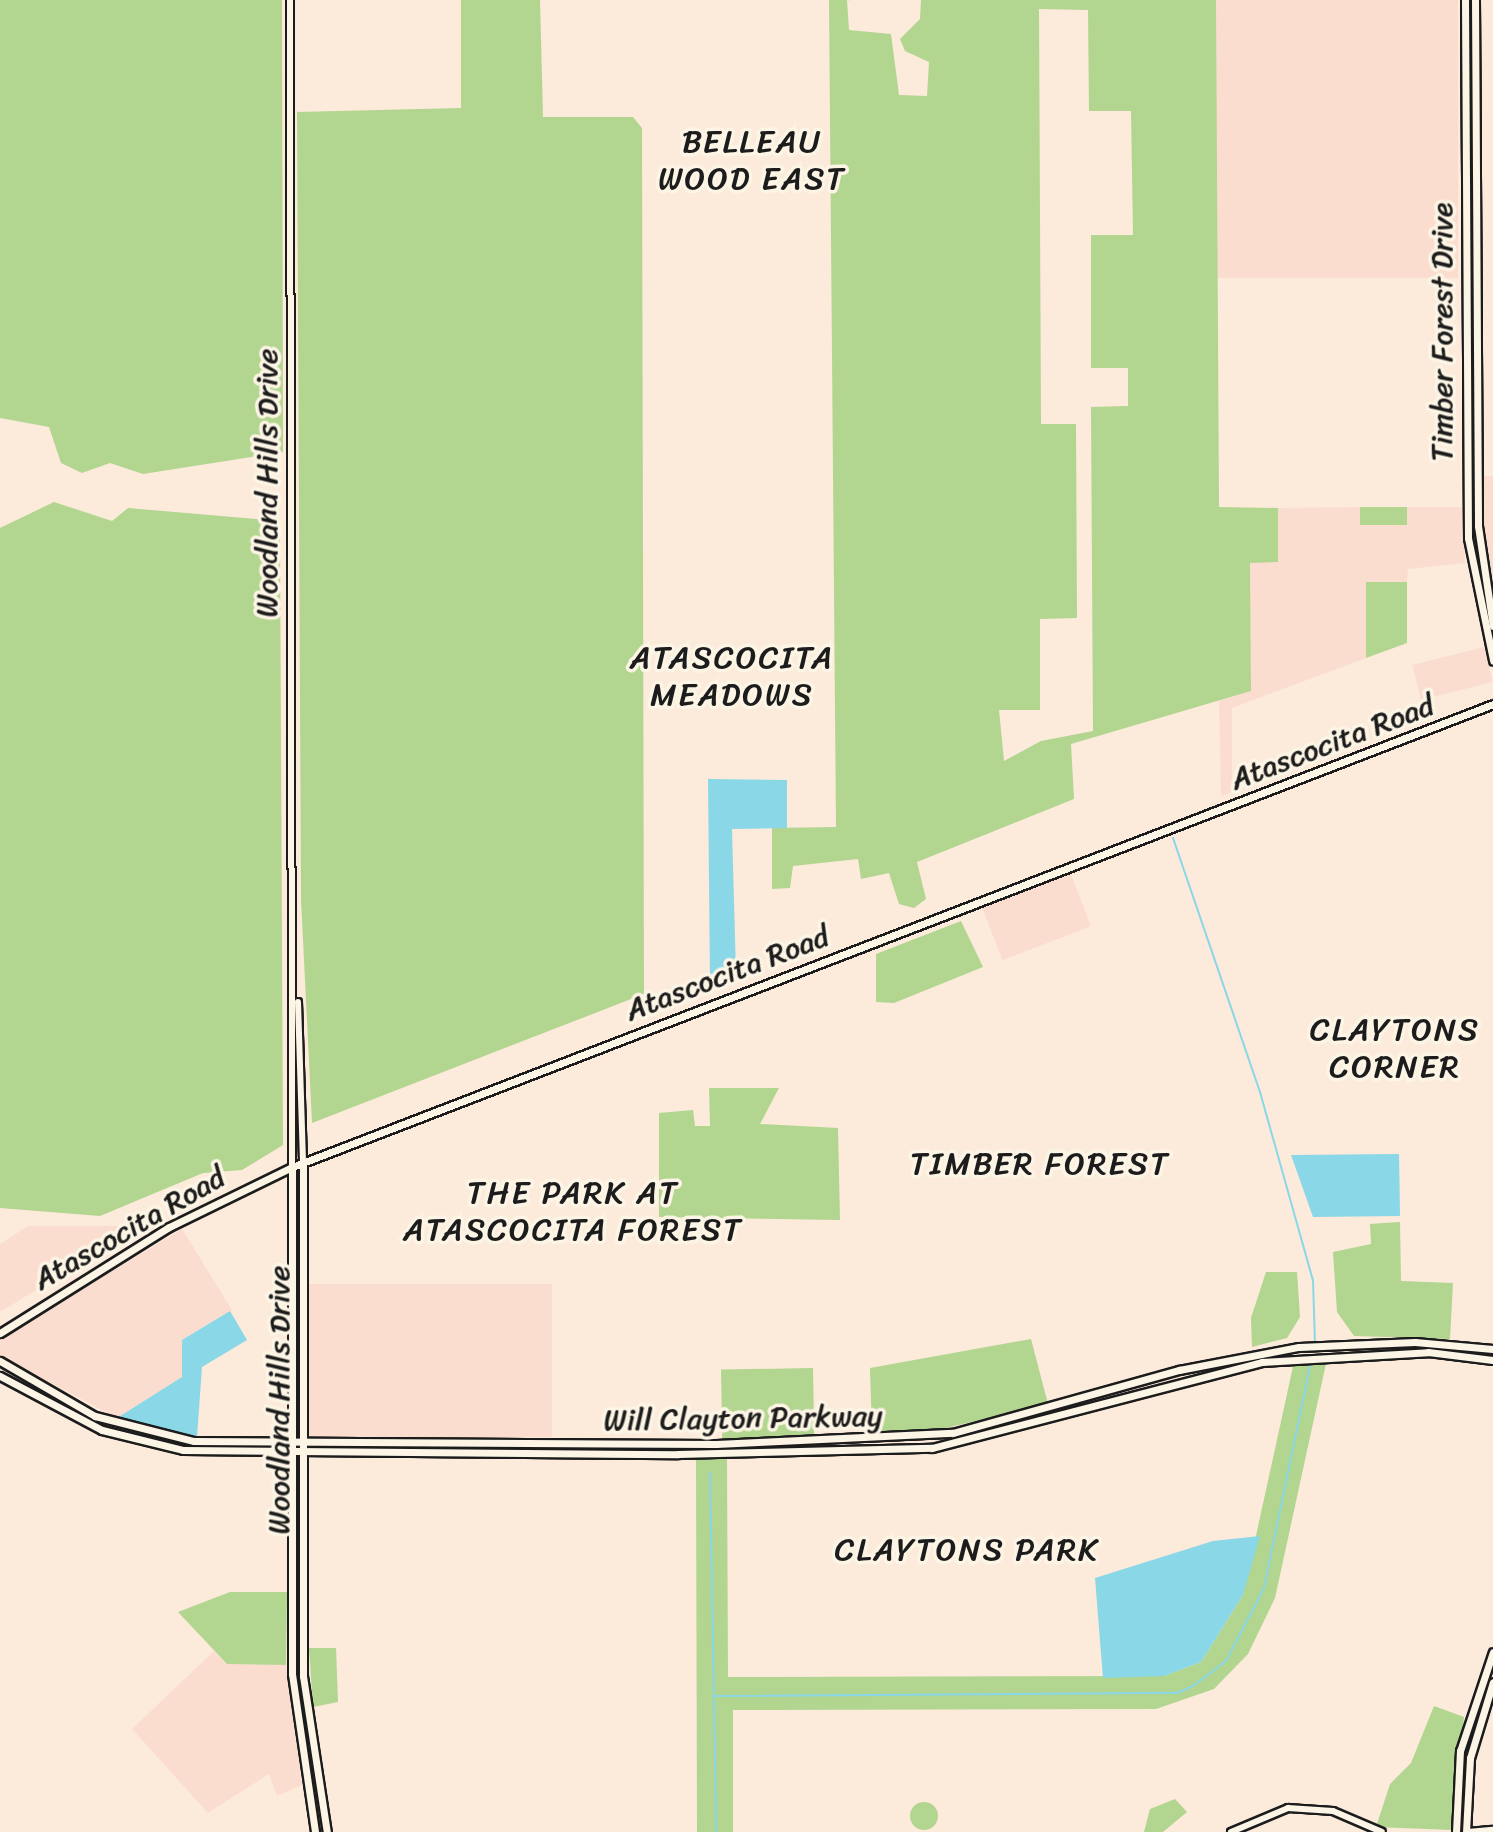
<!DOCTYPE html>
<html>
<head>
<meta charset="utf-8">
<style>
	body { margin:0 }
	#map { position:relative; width:1493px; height:1832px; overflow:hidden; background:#fceadb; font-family:Sriracha,sans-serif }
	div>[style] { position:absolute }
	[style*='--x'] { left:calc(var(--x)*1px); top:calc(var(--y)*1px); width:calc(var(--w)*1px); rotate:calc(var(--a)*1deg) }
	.built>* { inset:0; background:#fbddcf; transform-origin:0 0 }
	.green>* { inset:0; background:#b2d590; transform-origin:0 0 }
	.round { border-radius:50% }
	.water>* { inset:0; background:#89d7e7 }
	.stream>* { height:2px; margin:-1px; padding:0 1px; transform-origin:1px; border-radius:1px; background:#89d7e7 }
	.roads { filter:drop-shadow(2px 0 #1c1c1c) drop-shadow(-2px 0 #1c1c1c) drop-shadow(0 2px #1c1c1c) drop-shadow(0 -2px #1c1c1c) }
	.tertiary>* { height:6px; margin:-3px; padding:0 3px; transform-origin:3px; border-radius:3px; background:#fcf5e5 }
	.secondary>* { height:7px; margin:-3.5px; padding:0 3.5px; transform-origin:3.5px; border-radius:3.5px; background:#fcf5e5 }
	span { translate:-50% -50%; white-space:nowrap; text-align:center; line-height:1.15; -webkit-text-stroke:7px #fcf5e5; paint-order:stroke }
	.street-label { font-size:30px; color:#1c1c1c }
	.neighbourhood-label { font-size:32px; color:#1c1c1c; letter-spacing:2px }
</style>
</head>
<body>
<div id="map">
	<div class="built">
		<i style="left:1216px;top:0;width:242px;height:278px"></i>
		<i style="clip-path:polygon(1482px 476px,1493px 476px,1493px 612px,1483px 553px)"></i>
		<i style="clip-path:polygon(1360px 507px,1360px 525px,1406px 525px,1407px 507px,1463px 507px,1465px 563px,1408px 569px,1407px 582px,1366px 582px,1366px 658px,1232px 708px,1232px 792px,1221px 796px,1219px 701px,1251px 691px,1250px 562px,1278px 562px,1278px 508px)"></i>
		<i style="left:1484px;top:647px;width:36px;height:74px;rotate:76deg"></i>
		<i style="left:1071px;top:874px;width:56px;height:95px;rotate:69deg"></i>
		<i style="clip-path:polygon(28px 1226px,126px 1226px,131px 1232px,0 1312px,0 1244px)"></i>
		<i style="clip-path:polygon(182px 1229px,232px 1310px,182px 1340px,182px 1377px,117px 1418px,0 1356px,0 1339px)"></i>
		<i style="left:306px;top:1284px;width:246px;height:153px"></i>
		<i style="clip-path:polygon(214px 1651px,227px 1664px,286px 1665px,302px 1785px,277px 1796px,269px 1774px,208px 1813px,132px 1729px)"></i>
	</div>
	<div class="green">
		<i style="clip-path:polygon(0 0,282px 0,283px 452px,143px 474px,110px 463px,82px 473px,61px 463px,49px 427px,0 418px)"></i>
		<i style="clip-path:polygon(461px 0,540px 0,543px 117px,633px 117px,642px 128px,644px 994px,312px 1123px,301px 899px,297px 112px,461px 108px)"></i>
		<i style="clip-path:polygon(evenodd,829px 0,847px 0,849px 30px,891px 34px,899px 95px,927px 96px,929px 62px,905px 51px,900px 39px,920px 19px,921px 0,1216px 0,1219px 507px,1278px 508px,1278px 562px,1250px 563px,1251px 691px,1071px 744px,1074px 799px,917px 862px,926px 899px,914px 908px,899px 904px,889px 873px,861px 879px,858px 859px,793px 866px,790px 888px,772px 889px,772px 828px,836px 827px,829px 0,1039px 9px,1088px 10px,1089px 111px,1131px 111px,1133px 235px,1091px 235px,1091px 368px,1128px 368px,1128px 406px,1091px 407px,1093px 731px,1041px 741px,1004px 761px,999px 710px,1040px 710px,1040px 619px,1077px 618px,1076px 424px,1041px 424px,1039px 9px)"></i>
		<i style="clip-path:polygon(54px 502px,112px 521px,128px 508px,257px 519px,280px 538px,283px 1145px,242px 1170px,203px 1173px,100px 1216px,0 1208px,0 528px)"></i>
		<i style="left:1360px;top:507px;width:47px;height:18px"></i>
		<i style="clip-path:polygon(1366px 582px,1407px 582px,1407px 643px,1366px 658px)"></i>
		<i style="clip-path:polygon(961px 921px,983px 967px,894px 1003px,876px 1002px,876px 954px)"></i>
		<i style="clip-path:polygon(709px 1088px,779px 1088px,760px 1124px,838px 1128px,840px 1220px,659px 1217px,659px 1113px,693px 1110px,695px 1126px,710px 1126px)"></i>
		<i style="clip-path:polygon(1400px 1222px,1401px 1281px,1453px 1283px,1450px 1339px,1354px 1336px,1337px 1312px,1333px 1252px,1371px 1244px,1370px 1224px)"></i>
		<i style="clip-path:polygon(1266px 1272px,1297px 1272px,1300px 1317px,1287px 1338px,1252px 1347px,1251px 1318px)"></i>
		<i style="clip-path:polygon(1031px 1339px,1048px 1404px,937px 1430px,872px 1434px,870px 1368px)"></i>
		<i style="clip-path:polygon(1327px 1359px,1275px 1598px,1248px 1654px,1214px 1689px,1156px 1709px,733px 1710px,733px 1832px,697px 1832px,696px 1457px,727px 1457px,728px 1677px,1164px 1676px,1201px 1662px,1243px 1595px,1294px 1362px)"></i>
		<i style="left:813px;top:1368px;width:69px;height:92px;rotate:89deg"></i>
		<i style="clip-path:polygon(230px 1592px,287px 1592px,286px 1665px,227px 1664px,178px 1612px)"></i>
		<i style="clip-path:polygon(309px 1648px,336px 1648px,338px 1702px,313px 1707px)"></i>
		<i style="clip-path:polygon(1434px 1706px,1464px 1717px,1451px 1830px,1376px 1827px,1390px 1784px,1411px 1763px)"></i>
		<i style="clip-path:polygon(1175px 1799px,1187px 1812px,1163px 1832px,1144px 1832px,1150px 1809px)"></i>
		<i class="round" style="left:910px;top:1802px;width:28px;height:28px"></i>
	</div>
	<div class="water">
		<i style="clip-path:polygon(708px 779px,787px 780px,787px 828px,732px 829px,736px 974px,710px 984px)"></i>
		<i style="clip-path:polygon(1399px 1154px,1400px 1216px,1313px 1217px,1291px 1155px)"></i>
		<i style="clip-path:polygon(230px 1311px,247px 1340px,202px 1367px,197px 1437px,117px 1418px,182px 1377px,182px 1340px)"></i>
		<i style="clip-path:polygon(1260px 1536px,1243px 1595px,1201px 1662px,1164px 1676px,1103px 1678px,1095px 1578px,1213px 1541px)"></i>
	</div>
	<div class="stream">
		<i style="--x:1173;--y:838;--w:268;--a:71.1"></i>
		<i style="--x:1260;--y:1092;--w:195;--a:74.3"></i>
		<i style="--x:1313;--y:1280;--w:64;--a:88.2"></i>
		<i style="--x:710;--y:1473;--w:359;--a:89"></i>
		<i style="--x:714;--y:1696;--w:463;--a:-0.4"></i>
		<i style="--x:1177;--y:1693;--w:17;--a:-24"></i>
		<i style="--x:1193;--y:1686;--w:41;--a:-37.1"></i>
		<i style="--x:1226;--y:1661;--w:82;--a:-62.5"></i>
		<i style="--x:1264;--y:1588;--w:232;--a:-78.3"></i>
	</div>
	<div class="roads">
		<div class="tertiary">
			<i style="--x:290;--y:0;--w:1167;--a:89.9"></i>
			<i style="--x:298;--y:1002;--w:161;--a:88.2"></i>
			<i style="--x:1231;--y:1832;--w:62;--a:-22.8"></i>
			<i style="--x:1288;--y:1808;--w:45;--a:3.8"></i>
			<i style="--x:1333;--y:1811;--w:53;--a:23.2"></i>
			<i style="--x:1468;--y:1832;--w:25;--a:-5"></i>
		</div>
		<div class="secondary">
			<i style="--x:1465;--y:0;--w:538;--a:89.68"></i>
			<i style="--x:1468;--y:538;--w:125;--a:78.4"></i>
			<i style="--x:1475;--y:0;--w:526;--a:89.67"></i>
			<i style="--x:1478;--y:526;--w:101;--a:81.5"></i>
			<i style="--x:303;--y:1163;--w:513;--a:90"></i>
			<i style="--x:303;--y:1676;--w:158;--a:81.3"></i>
			<i style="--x:292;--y:1167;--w:507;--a:90"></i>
			<i style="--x:292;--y:1674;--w:160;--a:81.7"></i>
			<i style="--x:0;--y:1333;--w:199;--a:-32.1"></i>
			<i style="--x:169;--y:1227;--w:137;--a:-26"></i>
			<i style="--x:292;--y:1167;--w:1287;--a:-21.08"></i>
			<i style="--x:0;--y:1361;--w:110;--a:30.1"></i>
			<i style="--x:95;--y:1416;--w:102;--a:14.2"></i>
			<i style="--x:194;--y:1441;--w:522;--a:0.33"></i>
			<i style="--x:716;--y:1444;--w:237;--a:-2.7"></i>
			<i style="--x:953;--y:1433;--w:235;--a:-15.6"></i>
			<i style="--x:1179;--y:1370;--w:122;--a:-10.9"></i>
			<i style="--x:1299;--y:1347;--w:116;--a:-2.5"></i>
			<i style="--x:1415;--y:1342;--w:78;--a:5.1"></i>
			<i style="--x:0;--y:1376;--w:115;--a:27.9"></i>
			<i style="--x:102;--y:1430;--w:83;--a:13.9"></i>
			<i style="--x:183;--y:1450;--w:495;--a:0.5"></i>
			<i style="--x:678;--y:1454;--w:254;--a:-1.4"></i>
			<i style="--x:932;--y:1448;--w:341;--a:-14.6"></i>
			<i style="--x:1262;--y:1362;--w:166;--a:-3.4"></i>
			<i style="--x:1428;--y:1352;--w:65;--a:7"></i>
			<i style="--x:1456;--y:1832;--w:81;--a:-87.2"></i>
			<i style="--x:1460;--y:1751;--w:104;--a:-71.6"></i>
			<i style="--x:1466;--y:1832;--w:74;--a:-86.9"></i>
			<i style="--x:1470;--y:1758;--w:79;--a:-73.2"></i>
		</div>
	</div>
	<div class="street-label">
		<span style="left:1442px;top:332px;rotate:-90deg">Timber Forest Drive</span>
		<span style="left:267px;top:483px;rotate:-90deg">Woodland Hills Drive</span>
		<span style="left:1332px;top:742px;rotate:-21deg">Atascocita Road</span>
		<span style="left:727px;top:973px;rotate:-21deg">Atascocita Road</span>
		<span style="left:129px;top:1228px;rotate:-30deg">Atascocita Road</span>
		<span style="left:279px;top:1400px;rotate:-90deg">Woodland Hills Drive</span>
		<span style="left:743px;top:1418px;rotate:-1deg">Will Clayton Parkway</span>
	</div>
	<div class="neighbourhood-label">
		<span style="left:752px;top:161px">BELLEAU<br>WOOD EAST</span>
		<span style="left:732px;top:677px">ATASCOCITA<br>MEADOWS</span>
		<span style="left:1395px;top:1049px">CLAYTONS<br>CORNER</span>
		<span style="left:1040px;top:1164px">TIMBER FOREST</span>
		<span style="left:573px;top:1212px">THE PARK AT<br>ATASCOCITA FOREST</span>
		<span style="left:967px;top:1550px">CLAYTONS PARK</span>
	</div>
</div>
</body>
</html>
